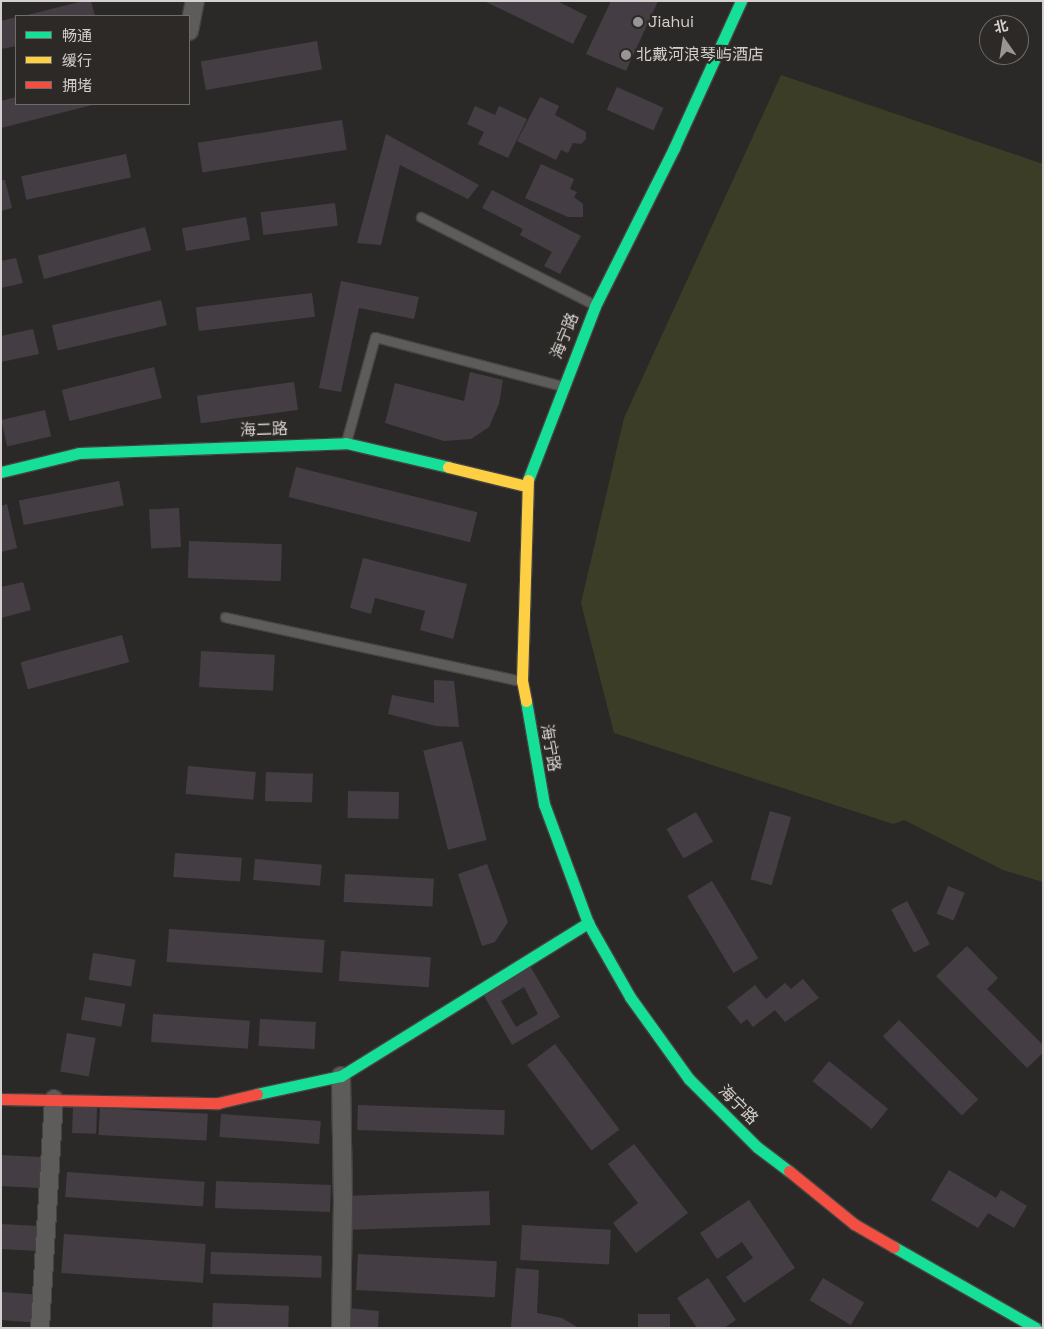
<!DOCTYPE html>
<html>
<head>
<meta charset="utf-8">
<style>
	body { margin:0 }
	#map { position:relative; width:1044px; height:1329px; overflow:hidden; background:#2b2927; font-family:"Space Grotesk","Noto Sans SC",sans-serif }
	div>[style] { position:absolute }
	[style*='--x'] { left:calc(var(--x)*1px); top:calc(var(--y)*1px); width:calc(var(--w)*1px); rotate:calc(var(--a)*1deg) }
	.green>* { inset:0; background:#3b3d27 }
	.building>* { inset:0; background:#443e44; transform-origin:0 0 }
	.roads { filter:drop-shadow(1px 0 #464443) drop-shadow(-1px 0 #464443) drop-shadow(0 1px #464443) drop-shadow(0 -1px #464443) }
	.lane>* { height:9px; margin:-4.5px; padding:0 4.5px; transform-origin:4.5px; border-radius:4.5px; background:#5e5c5b }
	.street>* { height:18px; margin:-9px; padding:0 9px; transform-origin:9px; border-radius:9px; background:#5e5c5b }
	.fast>* { height:11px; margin:-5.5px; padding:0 5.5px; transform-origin:5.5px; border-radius:5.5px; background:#16e098 }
	.slow>* { height:11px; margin:-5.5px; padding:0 5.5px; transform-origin:5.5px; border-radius:5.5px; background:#ffcf43 }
	.jam>* { height:11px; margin:-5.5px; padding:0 5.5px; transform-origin:5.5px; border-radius:5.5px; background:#f24e42 }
	.dots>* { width:14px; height:14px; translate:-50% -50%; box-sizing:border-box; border:2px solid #2c2926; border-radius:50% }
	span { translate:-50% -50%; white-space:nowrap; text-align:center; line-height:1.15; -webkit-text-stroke:4.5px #2c2926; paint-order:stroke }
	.poi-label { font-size:16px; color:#d3d0cf }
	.left { translate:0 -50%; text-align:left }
	.street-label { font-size:16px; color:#d3d0cf }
	.frame { position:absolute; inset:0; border:2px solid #d3d0cf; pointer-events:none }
	.legend { position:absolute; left:15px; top:15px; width:175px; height:90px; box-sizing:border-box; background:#2c2926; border:1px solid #6f6c6a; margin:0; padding:6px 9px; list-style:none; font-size:15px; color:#d3d0cf }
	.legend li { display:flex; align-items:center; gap:10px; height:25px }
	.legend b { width:25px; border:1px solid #6f6c6a }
	.north { position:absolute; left:979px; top:15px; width:50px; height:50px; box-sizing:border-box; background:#2c2926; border:1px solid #6f6c6a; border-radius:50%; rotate:347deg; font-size:14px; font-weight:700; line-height:20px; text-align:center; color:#d3d0cf }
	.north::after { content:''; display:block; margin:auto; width:18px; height:22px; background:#989694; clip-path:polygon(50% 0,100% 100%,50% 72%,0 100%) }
</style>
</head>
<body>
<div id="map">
	<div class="green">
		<i style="clip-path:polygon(781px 75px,1043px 164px,1043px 882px,1003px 870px,904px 820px,893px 824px,614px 733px,581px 603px,624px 418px)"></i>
	</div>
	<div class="building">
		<i style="clip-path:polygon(83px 1px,91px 1px,95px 16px,23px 16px)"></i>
		<i style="clip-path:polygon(484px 1px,557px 1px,587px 16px,573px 44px)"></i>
		<i style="clip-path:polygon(611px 1px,658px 1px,626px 71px,586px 54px)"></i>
		<i style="clip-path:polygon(16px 17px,16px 46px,1px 49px,1px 21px)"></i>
		<i style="left:317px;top:41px;width:29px;height:118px;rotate:80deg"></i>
		<i style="left:617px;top:87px;width:51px;height:25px;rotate:24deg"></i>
		<i style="clip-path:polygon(16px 97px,16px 104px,96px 104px,1px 128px,1px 101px)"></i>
		<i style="clip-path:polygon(540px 97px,559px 106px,555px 115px,586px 132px,586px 139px,581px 144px,573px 143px,568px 153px,561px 150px,556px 160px,517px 141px)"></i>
		<i style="clip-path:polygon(475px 106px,495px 115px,499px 106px,527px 119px,508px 158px,478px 144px,484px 132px,467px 124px)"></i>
		<i style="left:342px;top:120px;width:30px;height:146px;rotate:81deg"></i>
		<i style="clip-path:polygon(386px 134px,479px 185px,468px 199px,400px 165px,381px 245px,357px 243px)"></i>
		<i style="left:126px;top:154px;width:24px;height:107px;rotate:78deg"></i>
		<i style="clip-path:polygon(541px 164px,574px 179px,570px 189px,577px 192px,574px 197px,583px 204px,583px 217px,568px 217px,525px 198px)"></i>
		<i style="clip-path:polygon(1px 180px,5px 180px,12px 208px,1px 211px)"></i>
		<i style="clip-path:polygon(492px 190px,581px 236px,560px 274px,544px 266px,552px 252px,520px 235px,523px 229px,482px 208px)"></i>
		<i style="left:335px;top:203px;width:23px;height:75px;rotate:83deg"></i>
		<i style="left:246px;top:217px;width:23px;height:65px;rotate:80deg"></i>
		<i style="left:145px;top:227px;width:24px;height:111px;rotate:75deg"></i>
		<i style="clip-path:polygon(16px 258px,23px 283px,1px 288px,1px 261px)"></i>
		<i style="clip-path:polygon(341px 281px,419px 297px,414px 319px,359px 308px,341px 392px,319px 388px)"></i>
		<i style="left:312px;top:293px;width:24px;height:117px;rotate:83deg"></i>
		<i style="left:161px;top:300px;width:26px;height:112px;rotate:77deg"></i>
		<i style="clip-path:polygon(33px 329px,39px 354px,1px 362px,1px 336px)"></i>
		<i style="left:154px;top:367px;width:32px;height:95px;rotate:76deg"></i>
		<i style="clip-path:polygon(470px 372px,503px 380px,499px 404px,489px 427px,471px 439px,444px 441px,385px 423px,395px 383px,464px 401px)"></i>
		<i style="left:294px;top:382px;width:28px;height:98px;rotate:82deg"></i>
		<i style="left:45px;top:410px;width:27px;height:45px;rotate:77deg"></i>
		<i style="left:296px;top:467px;width:187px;height:31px;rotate:14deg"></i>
		<i style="left:119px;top:481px;width:25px;height:102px;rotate:79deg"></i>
		<i style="clip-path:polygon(7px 504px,17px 548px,1px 552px,1px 506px)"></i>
		<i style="left:179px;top:508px;width:39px;height:30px;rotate:87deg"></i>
		<i style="left:189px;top:541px;width:93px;height:37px;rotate:2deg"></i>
		<i style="clip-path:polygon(363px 558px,467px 584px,453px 639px,420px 630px,425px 611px,375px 598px,371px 614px,350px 608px)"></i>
		<i style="clip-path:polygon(23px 582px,31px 610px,1px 618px,1px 587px)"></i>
		<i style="left:122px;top:635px;width:28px;height:105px;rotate:75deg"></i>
		<i style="left:201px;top:651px;width:74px;height:36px;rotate:3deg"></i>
		<i style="clip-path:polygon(434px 680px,454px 681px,459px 727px,436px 726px,388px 714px,392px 695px,434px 703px)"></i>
		<i style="left:462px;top:741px;width:102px;height:40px;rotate:76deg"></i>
		<i style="left:188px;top:766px;width:68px;height:28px;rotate:5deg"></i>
		<i style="left:266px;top:772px;width:47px;height:29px;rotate:2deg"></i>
		<i style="left:348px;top:791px;width:51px;height:27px;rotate:1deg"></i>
		<i style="left:770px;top:811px;width:22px;height:71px;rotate:16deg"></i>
		<i style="left:696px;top:812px;width:34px;height:34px;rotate:60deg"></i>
		<i style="left:175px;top:853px;width:67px;height:24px;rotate:4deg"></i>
		<i style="left:255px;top:859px;width:67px;height:21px;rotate:5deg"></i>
		<i style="clip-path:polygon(487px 864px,508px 922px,495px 942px,482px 946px,458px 874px)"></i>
		<i style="left:345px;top:874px;width:89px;height:28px;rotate:3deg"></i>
		<i style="left:712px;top:881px;width:90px;height:29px;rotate:59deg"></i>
		<i style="left:948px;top:886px;width:18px;height:30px;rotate:22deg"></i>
		<i style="left:907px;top:901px;width:49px;height:18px;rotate:62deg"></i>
		<i style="left:169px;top:929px;width:156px;height:33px;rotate:4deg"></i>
		<i style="clip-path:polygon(967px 946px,998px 978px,987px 989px,1043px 1045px,1043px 1053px,1027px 1068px,936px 976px)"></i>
		<i style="left:341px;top:951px;width:90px;height:30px;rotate:4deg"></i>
		<i style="left:93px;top:953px;width:43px;height:27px;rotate:9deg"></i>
		<i style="clip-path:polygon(evenodd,530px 966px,560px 1017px,512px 1045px,483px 994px,530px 966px,524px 987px,538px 1014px,516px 1027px,501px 1001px,524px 987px)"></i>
		<i style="clip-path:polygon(803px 979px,819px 998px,785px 1022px,775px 1010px,753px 1027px,747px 1019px,741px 1024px,727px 1007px,755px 985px,766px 999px,785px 983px,791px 989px)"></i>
		<i style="left:85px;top:997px;width:41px;height:23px;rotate:10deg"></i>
		<i style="left:153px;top:1014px;width:97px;height:28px;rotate:4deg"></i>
		<i style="left:260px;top:1019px;width:56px;height:27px;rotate:3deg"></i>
		<i style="left:899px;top:1020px;width:112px;height:23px;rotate:45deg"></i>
		<i style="left:67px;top:1033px;width:29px;height:39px;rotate:10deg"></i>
		<i style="left:555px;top:1044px;width:107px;height:35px;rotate:53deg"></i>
		<i style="left:829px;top:1061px;width:76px;height:26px;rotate:39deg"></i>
		<i style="left:358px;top:1105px;width:147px;height:25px;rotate:2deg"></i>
		<i style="left:73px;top:1107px;width:24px;height:26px;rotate:2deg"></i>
		<i style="left:100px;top:1108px;width:108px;height:27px;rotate:3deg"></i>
		<i style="left:221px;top:1114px;width:100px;height:23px;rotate:4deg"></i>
		<i style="clip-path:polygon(634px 1144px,688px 1213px,636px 1253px,613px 1223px,638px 1203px,608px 1164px)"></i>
		<i style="left:1px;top:1155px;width:44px;height:31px;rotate:3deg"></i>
		<i style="clip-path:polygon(949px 1170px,996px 1198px,1001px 1190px,1027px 1206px,1014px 1228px,988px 1213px,978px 1228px,931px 1200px)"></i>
		<i style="left:67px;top:1172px;width:138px;height:25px;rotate:4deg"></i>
		<i style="left:216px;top:1181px;width:115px;height:27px;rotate:2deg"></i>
		<i style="left:489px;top:1191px;width:34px;height:138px;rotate:88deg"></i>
		<i style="clip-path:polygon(749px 1200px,795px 1268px,744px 1303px,726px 1277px,753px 1258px,742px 1242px,717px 1259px,700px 1233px)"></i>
		<i style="left:1px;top:1224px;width:37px;height:25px;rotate:3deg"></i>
		<i style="left:522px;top:1225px;width:89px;height:35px;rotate:3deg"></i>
		<i style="left:64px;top:1234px;width:142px;height:39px;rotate:4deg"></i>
		<i style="left:211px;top:1252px;width:111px;height:22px;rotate:2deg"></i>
		<i style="left:358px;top:1254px;width:139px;height:36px;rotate:3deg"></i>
		<i style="clip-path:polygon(516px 1268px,539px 1270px,537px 1313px,562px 1318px,579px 1328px,511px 1327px)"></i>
		<i style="clip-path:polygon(708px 1278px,736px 1320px,724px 1328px,697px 1328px,677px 1298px)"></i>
		<i style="left:823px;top:1278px;width:48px;height:26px;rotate:31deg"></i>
		<i style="left:1px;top:1292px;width:32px;height:28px;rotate:4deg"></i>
		<i style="left:213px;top:1303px;width:76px;height:25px;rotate:2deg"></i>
		<i style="clip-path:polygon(348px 1308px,379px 1311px,378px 1328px,347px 1328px)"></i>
		<i style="left:638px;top:1314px;width:32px;height:14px"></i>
	</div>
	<div class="roads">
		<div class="lane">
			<i style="--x:421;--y:217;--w:195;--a:26.8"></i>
			<i style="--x:346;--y:442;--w:109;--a:-74.6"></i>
			<i style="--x:375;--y:337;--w:193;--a:14.7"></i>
			<i style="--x:225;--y:617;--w:303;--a:12.2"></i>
		</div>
		<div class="street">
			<i style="--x:189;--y:31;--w:31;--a:-79"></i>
			<i style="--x:341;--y:1076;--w:124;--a:89.1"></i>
			<i style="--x:343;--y:1200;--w:128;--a:90.9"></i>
			<i style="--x:40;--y:1328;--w:229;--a:-86.5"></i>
		</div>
		<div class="fast">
			<i style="--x:1;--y:472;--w:80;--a:-13.7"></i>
			<i style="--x:79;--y:453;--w:267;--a:-2.1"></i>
			<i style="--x:346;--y:443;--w:105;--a:13.2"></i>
			<i style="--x:528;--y:480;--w:186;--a:-68.9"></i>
			<i style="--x:595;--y:306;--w:177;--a:-63.4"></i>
			<i style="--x:674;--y:148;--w:162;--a:-65.5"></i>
			<i style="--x:526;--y:701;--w:105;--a:80.1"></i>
			<i style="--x:544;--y:804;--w:127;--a:69.7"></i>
			<i style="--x:588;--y:923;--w:85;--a:60.4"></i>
			<i style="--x:630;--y:997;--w:101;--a:54.3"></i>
			<i style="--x:689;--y:1079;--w:96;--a:45"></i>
			<i style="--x:757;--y:1147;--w:40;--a:37"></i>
			<i style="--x:257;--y:1094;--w:86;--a:-12.1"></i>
			<i style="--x:341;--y:1076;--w:291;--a:-31.8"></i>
			<i style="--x:894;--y:1247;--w:163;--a:29.7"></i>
		</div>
		<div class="slow">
			<i style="--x:448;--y:467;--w:80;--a:13.7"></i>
			<i style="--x:526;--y:701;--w:20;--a:-101"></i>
			<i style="--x:522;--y:681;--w:201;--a:-88.3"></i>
		</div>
		<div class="jam">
			<i style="--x:1;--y:1099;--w:217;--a:1.1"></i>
			<i style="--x:218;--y:1103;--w:40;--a:-13"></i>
			<i style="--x:789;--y:1171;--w:84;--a:39.2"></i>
			<i style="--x:854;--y:1224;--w:46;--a:29.9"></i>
		</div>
	</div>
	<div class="dots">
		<i style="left:638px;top:22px;background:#989694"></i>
		<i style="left:626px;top:55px;background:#989694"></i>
	</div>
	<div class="poi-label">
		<span class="left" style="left:648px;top:22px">Jiahui</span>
		<span class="left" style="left:636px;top:55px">北戴河浪琴屿酒店</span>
	</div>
	<div class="street-label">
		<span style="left:565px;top:336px;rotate:-68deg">海宁路</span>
		<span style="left:264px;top:430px;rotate:-2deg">海二路</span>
		<span style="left:550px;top:748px;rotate:80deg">海宁路</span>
		<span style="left:738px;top:1105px;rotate:45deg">海宁路</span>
	</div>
	<div class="frame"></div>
	<ul class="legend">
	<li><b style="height:6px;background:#16e098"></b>畅通</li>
	<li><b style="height:6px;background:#ffcf43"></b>缓行</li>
	<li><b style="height:6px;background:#f24e42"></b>拥堵</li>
	</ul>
	<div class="north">北</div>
</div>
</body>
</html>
